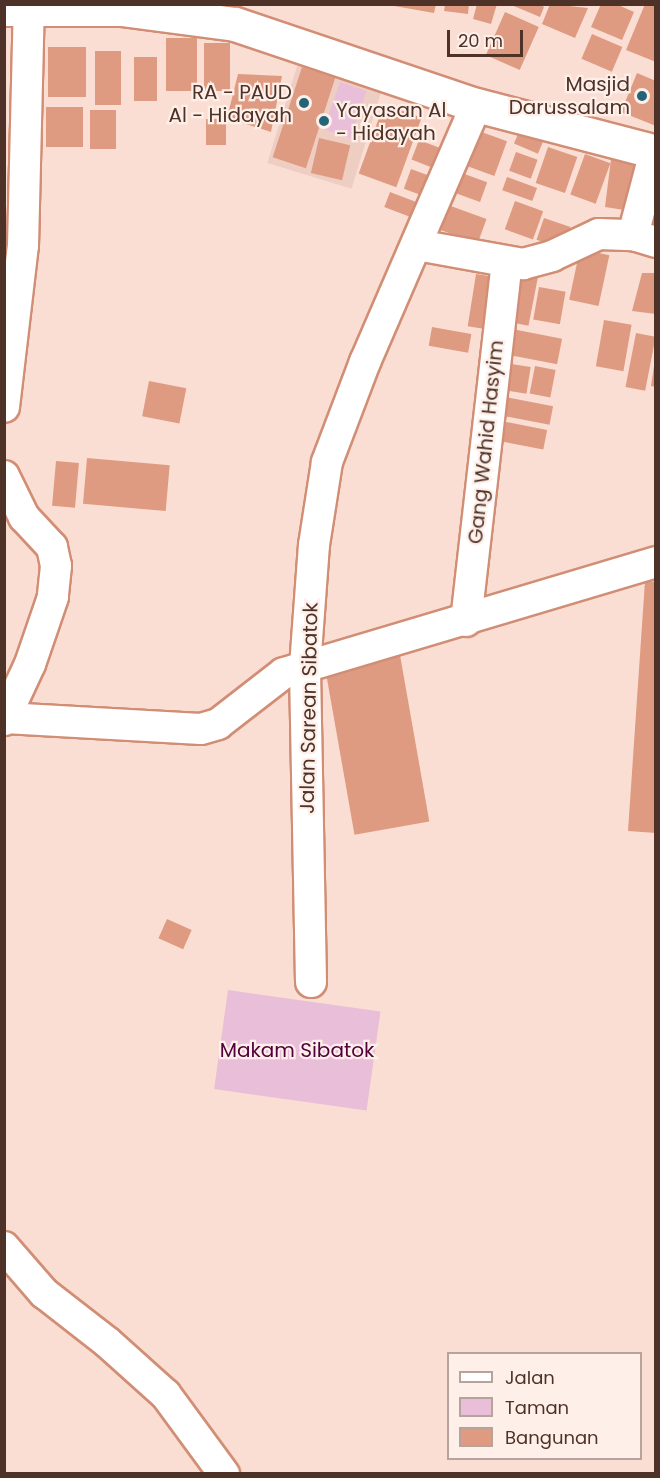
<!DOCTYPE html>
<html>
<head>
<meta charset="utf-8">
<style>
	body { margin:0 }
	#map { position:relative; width:660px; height:1478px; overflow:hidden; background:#fbded3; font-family:Poppins,sans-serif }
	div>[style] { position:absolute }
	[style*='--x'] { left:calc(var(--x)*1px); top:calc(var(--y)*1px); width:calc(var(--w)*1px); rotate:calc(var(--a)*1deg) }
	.built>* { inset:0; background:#eecec3; transform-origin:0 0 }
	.green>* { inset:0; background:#e9bed8; transform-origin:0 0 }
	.building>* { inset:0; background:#df9b81; transform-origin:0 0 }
	.roads { filter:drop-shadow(2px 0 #d18e75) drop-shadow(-2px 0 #d18e75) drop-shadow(0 2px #d18e75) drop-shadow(0 -2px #d18e75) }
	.minor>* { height:30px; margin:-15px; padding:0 15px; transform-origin:15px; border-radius:15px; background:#fff }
	.secondary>* { height:33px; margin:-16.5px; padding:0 16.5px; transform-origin:16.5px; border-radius:16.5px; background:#fff }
	.dots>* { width:16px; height:16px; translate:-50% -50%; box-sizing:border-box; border:3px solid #feefe9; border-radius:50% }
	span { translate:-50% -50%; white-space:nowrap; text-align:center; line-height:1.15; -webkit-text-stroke:4.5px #feefe9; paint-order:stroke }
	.poi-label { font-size:20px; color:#4e3228 }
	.right { translate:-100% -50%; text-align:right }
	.left { translate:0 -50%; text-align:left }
	.street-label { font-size:20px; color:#4e3228 }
	.park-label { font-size:20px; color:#53003f }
	.frame { position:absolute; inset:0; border:6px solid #4e3228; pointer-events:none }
	.legend { position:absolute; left:447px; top:1352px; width:195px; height:108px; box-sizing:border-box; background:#feefe9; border:2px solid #b8a39c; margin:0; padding:8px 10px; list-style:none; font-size:18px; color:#4e3228 }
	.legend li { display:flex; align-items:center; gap:12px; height:30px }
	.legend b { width:30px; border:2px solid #b8a39c }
	.scale { position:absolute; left:447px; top:30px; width:76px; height:27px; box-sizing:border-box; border:3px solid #4e3228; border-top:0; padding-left:8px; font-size:18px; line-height:21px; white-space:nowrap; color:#4e3228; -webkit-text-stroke:4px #feefe9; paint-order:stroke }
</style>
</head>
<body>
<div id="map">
	<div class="built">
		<i style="left:301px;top:53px;width:88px;height:115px;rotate:17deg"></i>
	</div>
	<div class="green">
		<i style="left:340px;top:82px;width:28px;height:50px;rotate:19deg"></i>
		<i style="left:228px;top:990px;width:154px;height:100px;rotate:8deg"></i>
	</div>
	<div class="building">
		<i style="clip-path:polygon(383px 4px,436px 4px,434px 13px)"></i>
		<i style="clip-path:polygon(445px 4px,469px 4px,468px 14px,444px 11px)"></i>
		<i style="clip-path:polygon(477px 4px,497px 4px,491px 24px,473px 19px)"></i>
		<i style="clip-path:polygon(509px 4px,539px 4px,544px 7px,540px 17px)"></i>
		<i style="clip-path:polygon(550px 4px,588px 8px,575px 38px,542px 24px)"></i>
		<i style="clip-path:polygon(601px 4px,616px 4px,634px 12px,622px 40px,591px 27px)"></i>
		<i style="clip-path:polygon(645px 4px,656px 4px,656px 62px,626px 50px)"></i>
		<i style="left:505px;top:12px;width:37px;height:47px;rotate:24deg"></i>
		<i style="left:592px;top:34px;width:33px;height:27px;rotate:23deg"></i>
		<i style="left:166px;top:38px;width:31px;height:53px"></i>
		<i style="left:204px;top:43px;width:26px;height:48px"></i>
		<i style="left:48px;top:47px;width:38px;height:50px"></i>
		<i style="left:95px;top:51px;width:26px;height:54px"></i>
		<i style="left:134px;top:57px;width:23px;height:44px"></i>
		<i style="left:302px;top:67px;width:35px;height:95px;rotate:18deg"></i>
		<i style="clip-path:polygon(637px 73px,656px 81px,656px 126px,621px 112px)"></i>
		<i style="clip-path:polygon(238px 74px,282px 76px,271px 132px,227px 118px)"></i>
		<i style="left:384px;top:104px;width:40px;height:74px;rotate:20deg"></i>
		<i style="left:46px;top:107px;width:37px;height:40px"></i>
		<i style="left:90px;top:110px;width:26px;height:39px"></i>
		<i style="left:206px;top:119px;width:20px;height:26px"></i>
		<i style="left:521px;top:127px;width:26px;height:18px;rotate:23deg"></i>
		<i style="left:476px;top:130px;width:33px;height:37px;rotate:20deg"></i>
		<i style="left:319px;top:138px;width:32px;height:36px;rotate:13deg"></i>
		<i style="left:419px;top:140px;width:26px;height:21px;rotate:21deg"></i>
		<i style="left:548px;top:147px;width:31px;height:38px;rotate:19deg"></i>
		<i style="clip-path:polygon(612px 151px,649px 156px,637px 212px,605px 207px)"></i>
		<i style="left:516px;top:152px;width:23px;height:20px;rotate:20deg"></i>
		<i style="left:585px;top:154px;width:27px;height:43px;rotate:20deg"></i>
		<i style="left:411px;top:169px;width:32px;height:21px;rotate:20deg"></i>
		<i style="left:459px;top:172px;width:30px;height:21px;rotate:20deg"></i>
		<i style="left:507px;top:177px;width:32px;height:14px;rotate:20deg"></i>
		<i style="left:390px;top:192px;width:42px;height:16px;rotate:21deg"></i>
		<i style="left:515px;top:201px;width:30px;height:30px;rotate:20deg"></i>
		<i style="left:448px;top:205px;width:41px;height:26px;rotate:20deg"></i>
		<i style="left:544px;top:218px;width:28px;height:23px;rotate:19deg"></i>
		<i style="left:580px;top:249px;width:30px;height:52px;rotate:12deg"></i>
		<i style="left:515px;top:264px;width:25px;height:58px;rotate:11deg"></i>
		<i style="clip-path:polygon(642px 273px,656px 273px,656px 314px,632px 311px)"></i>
		<i style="left:476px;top:274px;width:25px;height:53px;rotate:9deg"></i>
		<i style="left:539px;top:287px;width:27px;height:33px;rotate:10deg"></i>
		<i style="left:604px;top:320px;width:28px;height:47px;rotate:10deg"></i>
		<i style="left:432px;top:327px;width:40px;height:19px;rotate:10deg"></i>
		<i style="left:512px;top:329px;width:51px;height:26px;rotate:11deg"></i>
		<i style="left:636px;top:333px;width:20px;height:55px;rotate:11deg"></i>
		<i style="left:505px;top:363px;width:26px;height:27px;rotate:9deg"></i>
		<i style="left:535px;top:366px;width:21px;height:28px;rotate:11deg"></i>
		<i style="clip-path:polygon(654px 366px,656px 366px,656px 387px,651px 386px)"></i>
		<i style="left:149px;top:381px;width:38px;height:36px;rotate:11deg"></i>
		<i style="left:506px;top:397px;width:48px;height:19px;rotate:11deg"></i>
		<i style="left:501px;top:421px;width:47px;height:20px;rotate:11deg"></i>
		<i style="left:87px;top:458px;width:83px;height:46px;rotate:5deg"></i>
		<i style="left:56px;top:461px;width:23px;height:45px;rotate:5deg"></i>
		<i style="clip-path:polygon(645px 581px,656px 582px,656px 833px,628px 831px)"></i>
		<i style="left:400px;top:655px;width:169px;height:76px;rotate:80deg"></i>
		<i style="left:167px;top:919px;width:27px;height:21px;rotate:24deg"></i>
	</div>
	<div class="roads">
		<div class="minor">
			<i style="--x:633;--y:235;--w:86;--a:-75.2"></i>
			<i style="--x:417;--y:245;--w:108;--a:10.2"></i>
			<i style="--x:523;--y:264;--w:30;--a:-15"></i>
			<i style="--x:552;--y:256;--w:52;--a:-25.1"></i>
			<i style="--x:599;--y:234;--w:34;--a:2"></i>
			<i style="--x:633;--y:235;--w:24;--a:17"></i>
			<i style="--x:4;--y:407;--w:162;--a:-83.3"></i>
			<i style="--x:23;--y:246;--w:239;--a:-88.6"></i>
			<i style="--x:4;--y:476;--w:46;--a:64"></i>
			<i style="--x:24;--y:517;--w:41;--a:47"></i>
			<i style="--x:52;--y:547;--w:19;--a:78"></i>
			<i style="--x:56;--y:566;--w:31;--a:96"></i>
			<i style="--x:53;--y:597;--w:71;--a:108.9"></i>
			<i style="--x:30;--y:664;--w:62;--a:114.9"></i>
			<i style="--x:466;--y:621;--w:360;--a:-83.5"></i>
			<i style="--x:5;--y:718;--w:196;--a:3.2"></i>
			<i style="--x:201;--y:729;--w:18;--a:-16"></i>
			<i style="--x:218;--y:724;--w:83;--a:-37.7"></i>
			<i style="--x:284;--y:673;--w:388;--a:-16.6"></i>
			<i style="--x:311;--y:982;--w:315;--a:-91.1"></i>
			<i style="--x:305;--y:667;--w:122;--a:-85.8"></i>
			<i style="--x:314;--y:545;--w:84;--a:-81.1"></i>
			<i style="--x:327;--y:462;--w:107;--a:-69.2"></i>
			<i style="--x:365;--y:362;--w:280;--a:-66.6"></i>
			<i style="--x:4;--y:1247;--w:61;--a:49"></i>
			<i style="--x:44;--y:1293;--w:80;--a:37.9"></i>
			<i style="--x:107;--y:1342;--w:79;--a:41.9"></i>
			<i style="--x:166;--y:1395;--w:98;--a:53.7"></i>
		</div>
		<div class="secondary">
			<i style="--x:4;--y:9;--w:117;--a:0"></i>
			<i style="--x:121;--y:9;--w:115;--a:7.5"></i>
			<i style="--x:235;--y:24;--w:254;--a:18.6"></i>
			<i style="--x:476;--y:105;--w:186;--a:14.6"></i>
		</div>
	</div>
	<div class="dots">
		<i style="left:642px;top:96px;background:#236478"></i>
		<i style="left:304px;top:103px;background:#236478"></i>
		<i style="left:324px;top:121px;background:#236478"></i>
	</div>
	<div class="poi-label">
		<span class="right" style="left:630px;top:96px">Masjid<br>Darussalam</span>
		<span class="right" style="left:292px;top:104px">RA - PAUD<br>Al - Hidayah</span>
		<span class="left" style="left:336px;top:122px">Yayasan Al<br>- Hidayah</span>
	</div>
	<div class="street-label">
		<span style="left:486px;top:442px;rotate:-84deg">Gang Wahid Hasyim</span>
		<span style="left:309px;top:708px;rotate:-89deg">Jalan Sarean Sibatok</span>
	</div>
	<div class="park-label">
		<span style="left:297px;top:1050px">Makam Sibatok</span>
	</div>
	<div class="frame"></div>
	<ul class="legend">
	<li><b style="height:8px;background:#fff"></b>Jalan</li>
	<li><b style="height:16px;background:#e9bed8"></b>Taman</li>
	<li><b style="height:16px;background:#df9b81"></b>Bangunan</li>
	</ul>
	<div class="scale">20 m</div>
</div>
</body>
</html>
